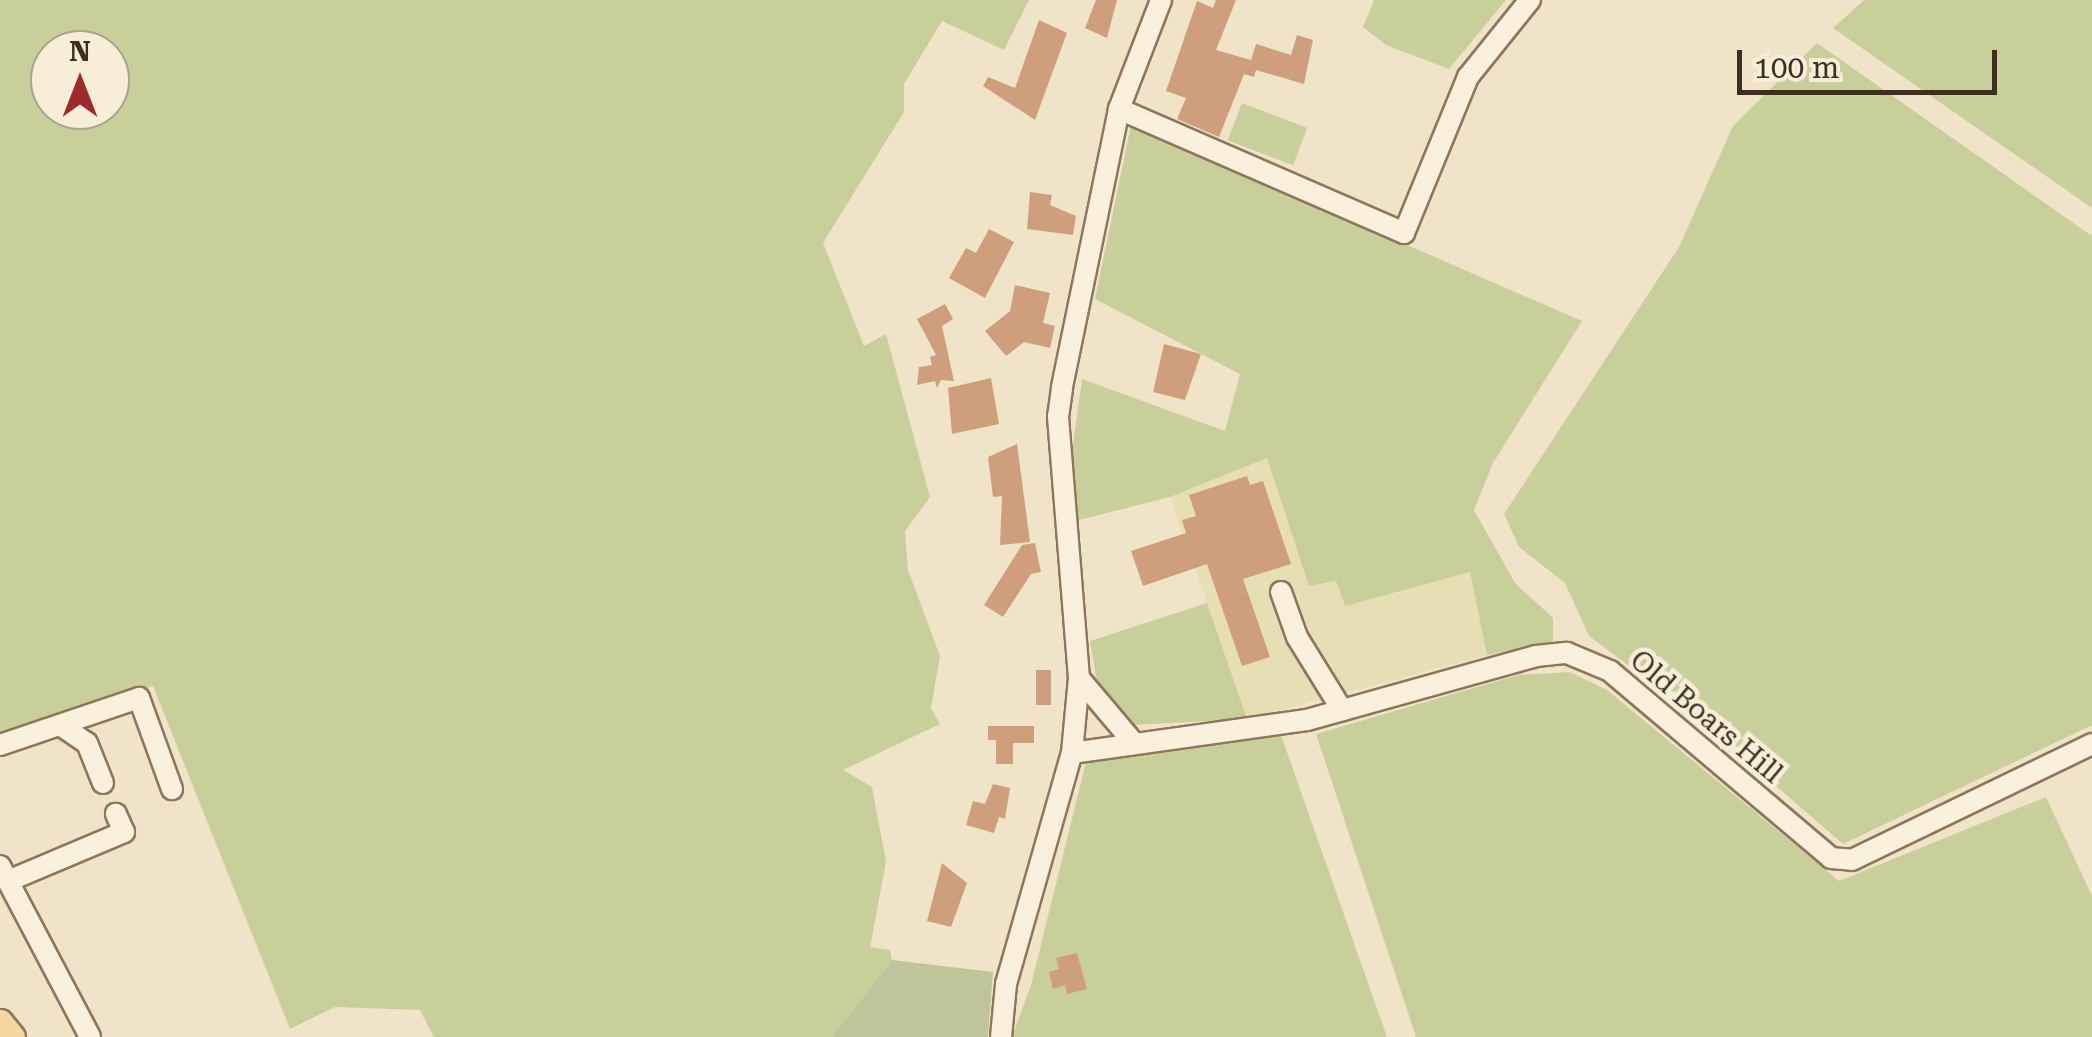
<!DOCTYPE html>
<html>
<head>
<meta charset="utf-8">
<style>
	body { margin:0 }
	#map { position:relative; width:2092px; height:1037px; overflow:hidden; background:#f0e4c8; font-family:"Roboto Serif",serif }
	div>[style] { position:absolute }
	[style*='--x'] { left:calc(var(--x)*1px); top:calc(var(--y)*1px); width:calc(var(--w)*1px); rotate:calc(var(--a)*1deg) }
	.farmland>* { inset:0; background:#e6deb5 }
	.green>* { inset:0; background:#c9cf9b; transform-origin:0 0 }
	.cemetery>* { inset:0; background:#bfc49a }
	.building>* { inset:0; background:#cf9f7d; transform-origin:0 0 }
	.roads { filter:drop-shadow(2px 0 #8d765c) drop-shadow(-2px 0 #8d765c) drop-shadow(0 2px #8d765c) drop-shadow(0 -2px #8d765c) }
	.minor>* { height:20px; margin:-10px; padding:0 10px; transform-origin:10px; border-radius:10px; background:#faf1dc }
	.major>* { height:25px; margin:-12.5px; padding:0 12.5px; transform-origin:12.5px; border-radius:12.5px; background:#f3d9a0 }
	span { translate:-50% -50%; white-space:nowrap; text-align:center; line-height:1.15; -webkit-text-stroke:9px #f7eed8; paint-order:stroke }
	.street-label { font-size:28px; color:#3d2e20 }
	.north { position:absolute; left:30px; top:30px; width:100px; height:100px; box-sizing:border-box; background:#f7eed8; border:2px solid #ada18e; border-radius:50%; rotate:0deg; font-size:28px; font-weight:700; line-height:40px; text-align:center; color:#3d2e20 }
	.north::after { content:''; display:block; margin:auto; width:35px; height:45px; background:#9e2a2b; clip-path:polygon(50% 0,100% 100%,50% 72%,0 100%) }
	.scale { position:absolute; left:1737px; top:50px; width:260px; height:45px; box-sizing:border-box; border:5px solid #3d2e20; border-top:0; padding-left:12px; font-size:30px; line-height:35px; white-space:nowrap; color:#3d2e20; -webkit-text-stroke:8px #f7eed8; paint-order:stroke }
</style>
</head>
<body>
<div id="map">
	<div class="farmland">
		<i style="clip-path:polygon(1267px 458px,1309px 585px,1336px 581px,1345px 606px,1470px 572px,1487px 655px,1247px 719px,1170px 497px)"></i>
	</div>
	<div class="green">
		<i style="clip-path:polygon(evenodd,0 0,1029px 0,1004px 50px,942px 21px,904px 84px,904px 112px,823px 243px,864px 346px,886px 334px,930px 497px,905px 531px,908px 570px,940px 656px,931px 708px,940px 724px,843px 770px,872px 787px,886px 862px,870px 947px,890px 950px,892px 960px,832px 1037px,434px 1037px,420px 1010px,335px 1007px,290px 1029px,153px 686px,0 739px,0 0,50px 50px,110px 50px,110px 110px,50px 110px,50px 50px)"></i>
		<i style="clip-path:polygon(1374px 0,1506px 0,1449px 69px,1386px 45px,1363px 27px)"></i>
		<i style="clip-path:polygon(1864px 0,2092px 0,2092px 208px,1833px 28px)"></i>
		<i style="clip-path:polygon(1817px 43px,2092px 236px,2092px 725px,1843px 844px,1687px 709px,1589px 636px,1565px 583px,1519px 547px,1504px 514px,1679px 247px,1733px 126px)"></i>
		<i style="left:1242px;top:103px;width:70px;height:40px;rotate:21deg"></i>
		<i style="clip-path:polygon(1131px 125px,1582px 321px,1493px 463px,1474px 510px,1515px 583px,1553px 618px,1553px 642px,1487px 655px,1470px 572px,1345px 606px,1336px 581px,1309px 586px,1267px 458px,1170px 497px,1075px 521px,1071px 460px,1082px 379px,1225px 431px,1240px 374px,1095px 299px)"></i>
		<i style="clip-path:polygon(1207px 603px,1247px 719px,1133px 725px,1097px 682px,1090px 641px)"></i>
		<i style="clip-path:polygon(1570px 672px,1607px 690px,1839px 881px,2046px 797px,2092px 896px,2092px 1037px,1416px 1037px,1316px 734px,1518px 675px)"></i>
		<i style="clip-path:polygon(1281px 735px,1387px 1037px,1012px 1037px,1031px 985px,1087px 758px)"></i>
	</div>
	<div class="cemetery">
		<i style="clip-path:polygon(892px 960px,993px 972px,988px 1037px,832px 1037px)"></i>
	</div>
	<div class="building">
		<i style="clip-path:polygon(1096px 0,1117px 0,1107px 38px,1085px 28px)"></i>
		<i style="clip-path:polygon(1216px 0,1236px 0,1216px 50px,1251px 60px,1256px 44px,1291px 55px,1297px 35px,1313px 40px,1304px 84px,1256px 70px,1254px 77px,1244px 74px,1219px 137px,1177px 119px,1186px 98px,1166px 91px,1197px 1px,1213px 8px)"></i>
		<i style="clip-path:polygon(1039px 20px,1067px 33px,1035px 120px,983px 86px,988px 77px,1015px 88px)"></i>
		<i style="clip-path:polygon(1030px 192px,1052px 195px,1050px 205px,1076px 216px,1073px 235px,1027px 229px)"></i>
		<i style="clip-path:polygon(989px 229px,1014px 242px,985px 298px,949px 278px,966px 248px,976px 253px)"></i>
		<i style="clip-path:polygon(1015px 285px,1050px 293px,1043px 323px,1055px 326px,1050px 348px,1024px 342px,1006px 356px,985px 331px,1010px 311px)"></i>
		<i style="clip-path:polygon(945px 304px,953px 319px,942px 326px,954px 381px,941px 380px,937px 388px,935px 381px,917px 385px,919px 367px,932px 365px,930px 357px,936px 355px,917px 319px)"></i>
		<i style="clip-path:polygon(1164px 344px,1201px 354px,1185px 400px,1153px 392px)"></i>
		<i style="clip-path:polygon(991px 378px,999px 424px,952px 434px,948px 388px)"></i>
		<i style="clip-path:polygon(1017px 444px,1030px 542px,1000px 545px,1002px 496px,993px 497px,988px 457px)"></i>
		<i style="clip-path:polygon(1247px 476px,1250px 485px,1263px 481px,1291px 564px,1243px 579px,1270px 657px,1242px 666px,1207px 564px,1143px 586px,1131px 551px,1186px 533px,1182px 520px,1196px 516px,1189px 495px)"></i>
		<i style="clip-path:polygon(1035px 543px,1041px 572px,1031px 574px,1003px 617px,984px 605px,1022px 545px)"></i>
		<i style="left:1036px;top:670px;width:15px;height:35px"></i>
		<i style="clip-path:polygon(988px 726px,1034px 726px,1034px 743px,1013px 743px,1013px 764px,996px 764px,996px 740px,988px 740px)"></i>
		<i style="clip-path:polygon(993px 784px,1010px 788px,1005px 819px,999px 817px,994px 833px,966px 825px,973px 801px,985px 804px)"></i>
		<i style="clip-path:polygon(942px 863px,967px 883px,951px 927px,927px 921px)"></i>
		<i style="clip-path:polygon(1077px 953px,1087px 989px,1067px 994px,1065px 985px,1053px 989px,1049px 972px,1059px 969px,1056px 958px)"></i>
	</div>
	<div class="roads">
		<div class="minor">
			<i style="--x:1119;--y:109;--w:311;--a:23.5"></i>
			<i style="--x:1404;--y:233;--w:169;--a:-67.7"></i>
			<i style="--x:1468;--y:77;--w:99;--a:-51.2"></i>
			<i style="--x:1281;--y:592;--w:48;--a:70.4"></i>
			<i style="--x:1297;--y:637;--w:86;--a:58.3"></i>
			<i style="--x:1079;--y:678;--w:84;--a:49.8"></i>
			<i style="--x:60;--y:725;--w:32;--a:34"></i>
			<i style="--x:87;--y:743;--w:43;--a:68.2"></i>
			<i style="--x:0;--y:745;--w:147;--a:-18.7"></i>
			<i style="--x:139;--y:698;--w:97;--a:70.1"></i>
			<i style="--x:1072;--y:753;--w:237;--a:-8"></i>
			<i style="--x:1307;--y:720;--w:238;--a:-15.6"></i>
			<i style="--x:1536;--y:656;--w:31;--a:-6"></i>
			<i style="--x:1567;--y:653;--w:47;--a:22.7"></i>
			<i style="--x:1610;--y:671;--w:289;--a:40.2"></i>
			<i style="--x:1831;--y:858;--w:21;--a:5"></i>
			<i style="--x:1852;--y:860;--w:267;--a:-25.8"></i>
			<i style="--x:0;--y:866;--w:193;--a:62.2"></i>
			<i style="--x:8;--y:881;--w:126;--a:-22.9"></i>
			<i style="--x:124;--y:832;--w:20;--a:-114"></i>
			<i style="--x:1001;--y:1037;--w:53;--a:-84.6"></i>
			<i style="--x:1006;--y:984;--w:240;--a:-74.1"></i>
			<i style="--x:1072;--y:753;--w:75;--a:-84.7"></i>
			<i style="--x:1079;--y:678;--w:262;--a:-94.6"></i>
			<i style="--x:1058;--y:417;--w:30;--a:-82"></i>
			<i style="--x:1062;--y:387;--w:284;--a:-78.4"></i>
			<i style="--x:1119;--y:109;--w:117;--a:-68.9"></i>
		</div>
		<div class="major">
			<i style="--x:0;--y:1022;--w:19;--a:51"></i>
		</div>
	</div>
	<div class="street-label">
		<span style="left:1706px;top:717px;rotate:40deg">Old Boars Hill</span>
	</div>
	<div class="north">N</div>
	<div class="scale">100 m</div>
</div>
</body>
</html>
